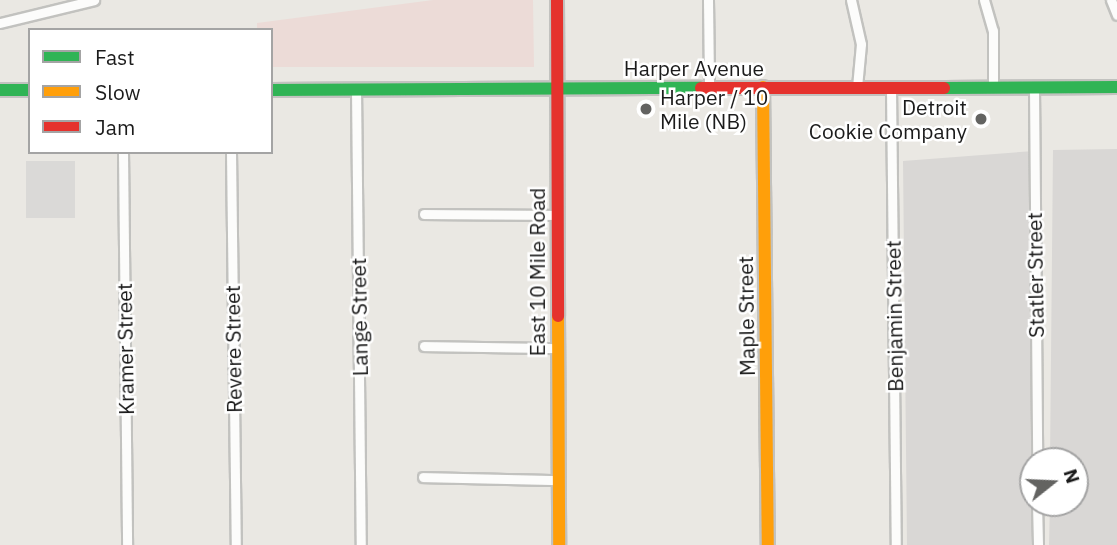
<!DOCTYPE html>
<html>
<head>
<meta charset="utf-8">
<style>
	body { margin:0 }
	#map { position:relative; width:1117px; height:545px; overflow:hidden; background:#eae8e3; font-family:"IBM Plex Sans",sans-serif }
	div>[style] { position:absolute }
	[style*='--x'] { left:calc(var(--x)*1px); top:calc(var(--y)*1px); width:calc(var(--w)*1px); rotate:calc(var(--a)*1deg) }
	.residential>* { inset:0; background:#d9d7d5 }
	.commercial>* { inset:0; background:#ecdbd7 }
	.parking>* { inset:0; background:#dad9d7; transform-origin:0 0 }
	.roads { filter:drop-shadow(2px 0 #c2c2bf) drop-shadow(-2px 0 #c2c2bf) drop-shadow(0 2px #c2c2bf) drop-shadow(0 -2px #c2c2bf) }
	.street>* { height:9px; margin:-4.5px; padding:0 4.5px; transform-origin:4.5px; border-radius:4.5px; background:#fcfcfb }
	.fast>* { height:12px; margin:-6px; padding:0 6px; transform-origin:6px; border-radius:6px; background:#30b455 }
	.slow>* { height:12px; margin:-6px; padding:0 6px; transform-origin:6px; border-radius:6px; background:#ff9f0a }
	.jam>* { height:12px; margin:-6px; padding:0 6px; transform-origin:6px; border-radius:6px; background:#e5322d }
	.dots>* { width:19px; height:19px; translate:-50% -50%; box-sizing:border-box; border:4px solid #fff; border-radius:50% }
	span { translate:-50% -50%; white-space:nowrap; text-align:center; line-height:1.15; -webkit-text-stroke:5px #fff; paint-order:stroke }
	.street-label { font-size:21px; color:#1b1b1b }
	.poi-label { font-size:21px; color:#1b1b1b }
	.left { translate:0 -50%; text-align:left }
	.right { translate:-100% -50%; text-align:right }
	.legend { position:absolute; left:28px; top:28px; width:245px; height:126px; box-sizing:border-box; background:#fff; border:2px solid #a4a4a4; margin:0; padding:9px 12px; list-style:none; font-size:21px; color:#1b1b1b }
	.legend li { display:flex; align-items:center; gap:14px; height:35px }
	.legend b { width:35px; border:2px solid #a4a4a4 }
	.north { position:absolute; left:1019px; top:447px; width:70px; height:70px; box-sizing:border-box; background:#fff; border:2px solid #a4a4a4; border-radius:50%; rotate:72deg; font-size:19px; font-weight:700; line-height:28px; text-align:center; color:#1b1b1b }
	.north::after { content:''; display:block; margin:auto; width:24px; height:32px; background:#636361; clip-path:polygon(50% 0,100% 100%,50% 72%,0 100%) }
</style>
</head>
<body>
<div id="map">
	<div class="residential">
		<i style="clip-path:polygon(1117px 149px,1117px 545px,1049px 545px,1050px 503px,1075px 503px,1075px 461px,1050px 461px,1053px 150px)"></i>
		<i style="clip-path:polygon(1034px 151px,1033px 503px,1038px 545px,907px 545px,903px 161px)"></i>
	</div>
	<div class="commercial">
		<i style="clip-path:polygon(433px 0,533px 0,534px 67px,271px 67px,271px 30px,257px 30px,257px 23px)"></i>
	</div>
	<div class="parking">
		<i style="left:26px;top:161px;width:49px;height:57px"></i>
	</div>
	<div class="roads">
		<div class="street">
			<i style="--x:708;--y:0;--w:87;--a:89.3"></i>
			<i style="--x:851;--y:0;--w:45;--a:77.2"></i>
			<i style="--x:861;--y:44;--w:43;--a:95.3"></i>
			<i style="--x:984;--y:0;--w:32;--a:74"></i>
			<i style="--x:993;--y:31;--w:57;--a:90"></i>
			<i style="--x:1111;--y:0;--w:16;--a:68"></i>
			<i style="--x:0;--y:23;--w:97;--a:-13.7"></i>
			<i style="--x:891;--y:88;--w:457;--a:89.4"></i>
			<i style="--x:356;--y:89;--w:456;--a:89.4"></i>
			<i style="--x:1034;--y:89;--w:372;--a:89.5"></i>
			<i style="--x:123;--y:152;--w:393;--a:89.4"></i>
			<i style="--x:231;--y:152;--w:393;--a:89.3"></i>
			<i style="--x:424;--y:214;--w:134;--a:0.4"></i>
			<i style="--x:424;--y:346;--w:134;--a:0.9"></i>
			<i style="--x:423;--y:477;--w:134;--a:1.3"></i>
			<i style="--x:1037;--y:503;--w:42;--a:88.6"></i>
		</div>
		<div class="fast">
			<i style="--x:944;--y:88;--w:173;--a:-0.3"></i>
			<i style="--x:0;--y:90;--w:30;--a:0"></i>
			<i style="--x:271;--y:90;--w:430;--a:-0.3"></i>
		</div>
		<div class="slow">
			<i style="--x:763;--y:87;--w:458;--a:89.4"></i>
			<i style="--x:558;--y:316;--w:229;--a:89.7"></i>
		</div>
		<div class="jam">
			<i style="--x:557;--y:0;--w:316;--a:89.8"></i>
			<i style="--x:701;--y:88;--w:243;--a:0"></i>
		</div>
	</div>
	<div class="dots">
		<i style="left:646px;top:109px;background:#636361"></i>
		<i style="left:981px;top:119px;background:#636361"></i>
	</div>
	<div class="street-label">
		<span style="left:694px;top:68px">Harper Avenue</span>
		<span style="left:537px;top:272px;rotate:-90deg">East 10 Mile Road</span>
		<span style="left:1035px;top:275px;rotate:-91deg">Statler Street</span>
		<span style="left:746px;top:316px;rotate:-91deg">Maple Street</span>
		<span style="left:894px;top:316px;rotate:-91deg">Benjamin Street</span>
		<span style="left:359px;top:317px;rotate:-91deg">Lange Street</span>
		<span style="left:125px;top:349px;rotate:-91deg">Kramer Street</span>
		<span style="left:233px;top:349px;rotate:-91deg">Revere Street</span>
	</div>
	<div class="poi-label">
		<span class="left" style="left:660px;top:109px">Harper / 10<br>Mile (NB)</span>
		<span class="right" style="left:967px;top:119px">Detroit<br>Cookie Company</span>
	</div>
	<ul class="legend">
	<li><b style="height:9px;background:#30b455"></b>Fast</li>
	<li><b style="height:9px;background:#ff9f0a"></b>Slow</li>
	<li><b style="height:9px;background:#e5322d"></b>Jam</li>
	</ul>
	<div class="north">N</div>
</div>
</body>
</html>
